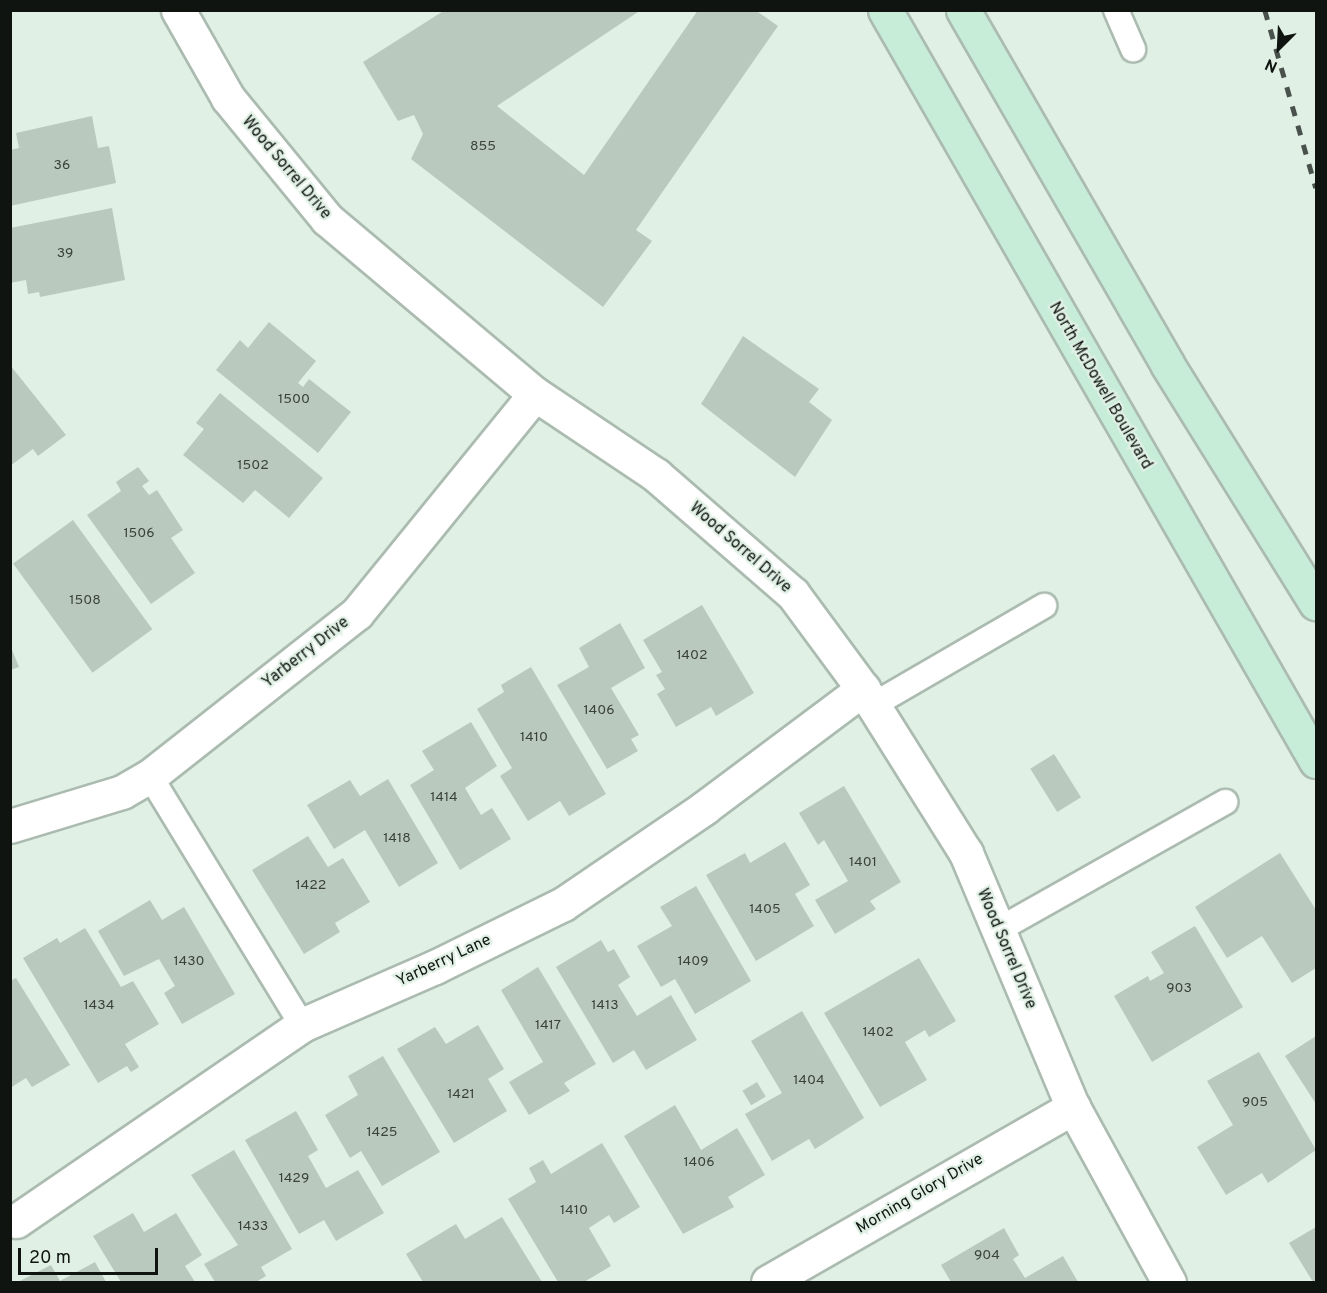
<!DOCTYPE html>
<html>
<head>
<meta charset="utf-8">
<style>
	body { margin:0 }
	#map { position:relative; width:1327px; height:1293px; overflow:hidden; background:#e0f0e5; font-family:Overpass,sans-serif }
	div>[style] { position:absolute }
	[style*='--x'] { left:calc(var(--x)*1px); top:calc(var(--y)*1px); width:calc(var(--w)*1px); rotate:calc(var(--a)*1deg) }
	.building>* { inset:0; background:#b9c9be; transform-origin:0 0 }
	.roads { filter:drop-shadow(2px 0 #abbbb0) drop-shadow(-2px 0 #abbbb0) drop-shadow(0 2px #abbbb0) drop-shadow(0 -2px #abbbb0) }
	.service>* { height:24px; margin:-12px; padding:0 12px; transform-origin:12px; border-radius:12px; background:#fff }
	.minor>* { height:33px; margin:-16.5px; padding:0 16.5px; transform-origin:16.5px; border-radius:16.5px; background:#fff }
	.secondary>* { height:33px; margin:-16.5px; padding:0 16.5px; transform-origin:16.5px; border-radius:16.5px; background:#c7edd9 }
	.rail>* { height:4.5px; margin-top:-2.25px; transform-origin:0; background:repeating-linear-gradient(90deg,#49514c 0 10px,transparent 0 20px) }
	span { translate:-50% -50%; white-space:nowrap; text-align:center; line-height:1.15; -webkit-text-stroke:4.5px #e0f0e5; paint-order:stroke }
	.number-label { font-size:14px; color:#3a413c }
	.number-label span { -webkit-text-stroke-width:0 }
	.street-label { font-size:16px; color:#0f1411 }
	.frame { position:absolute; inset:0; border:12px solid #0f1411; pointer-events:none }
	.north { position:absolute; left:1249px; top:18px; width:60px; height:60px; -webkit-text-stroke:4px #e0f0e5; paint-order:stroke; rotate:204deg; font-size:16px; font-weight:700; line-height:24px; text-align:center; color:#0f1411 }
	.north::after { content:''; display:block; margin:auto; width:21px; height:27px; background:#0f1411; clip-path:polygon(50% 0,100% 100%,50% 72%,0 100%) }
	.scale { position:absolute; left:18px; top:1248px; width:140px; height:27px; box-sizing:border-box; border:3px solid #0f1411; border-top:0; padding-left:8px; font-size:18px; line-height:21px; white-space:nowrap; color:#0f1411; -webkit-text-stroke:4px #e0f0e5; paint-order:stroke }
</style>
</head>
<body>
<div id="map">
	<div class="building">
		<i style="clip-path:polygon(445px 10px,641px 10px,497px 106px,584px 175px,698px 10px,755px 10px,778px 26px,636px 230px,652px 241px,603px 307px,411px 159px,423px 134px,414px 115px,398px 121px,363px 62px)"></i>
		<i style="clip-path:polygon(92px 116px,98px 148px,109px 146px,116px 183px,10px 206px,10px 150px,19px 148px,16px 133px)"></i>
		<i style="clip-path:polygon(112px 208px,125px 280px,40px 297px,39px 292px,28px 294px,26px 280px,10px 283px,10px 228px)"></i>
		<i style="clip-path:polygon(269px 322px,316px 361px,298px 383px,303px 387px,309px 379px,351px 412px,318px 453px,216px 370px,240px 340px,248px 348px)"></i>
		<i style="clip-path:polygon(743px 336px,819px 389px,809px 402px,832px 420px,795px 477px,701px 404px)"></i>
		<i style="clip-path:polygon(10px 365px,66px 435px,38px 456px,33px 449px,10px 466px)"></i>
		<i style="clip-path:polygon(220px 393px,323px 478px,289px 518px,255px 490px,243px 503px,183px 455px,204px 429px,196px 423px)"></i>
		<i style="clip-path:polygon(138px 467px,149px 481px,142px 486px,149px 495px,157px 490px,183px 530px,171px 538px,195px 573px,151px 604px,87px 515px,121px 491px,116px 482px)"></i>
		<i style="left:73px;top:520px;width:135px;height:74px;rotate:54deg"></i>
		<i style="clip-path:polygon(702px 605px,754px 693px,716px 716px,711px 707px,676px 727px,657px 694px,665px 689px,656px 675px,662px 672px,643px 640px)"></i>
		<i style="clip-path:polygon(620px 623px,645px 668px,611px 688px,639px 735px,631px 739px,638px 751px,607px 769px,557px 685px,589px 667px,579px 648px)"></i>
		<i style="clip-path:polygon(10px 645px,19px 667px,10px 670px)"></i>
		<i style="clip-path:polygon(531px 667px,606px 794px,569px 816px,560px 801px,528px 821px,500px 776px,512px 768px,477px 709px,504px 692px,501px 685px)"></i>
		<i style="clip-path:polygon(471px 722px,497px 766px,465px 788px,481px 815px,492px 808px,511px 839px,460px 870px,410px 785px,434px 770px,422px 751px)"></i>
		<i style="left:1054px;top:754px;width:51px;height:28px;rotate:58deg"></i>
		<i style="clip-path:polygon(388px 779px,438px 863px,399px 887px,365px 830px,334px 849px,307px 805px,350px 780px,360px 796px)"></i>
		<i style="clip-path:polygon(844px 786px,901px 882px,870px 901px,876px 909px,835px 934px,815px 900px,848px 881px,824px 840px,818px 845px,799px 813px)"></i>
		<i style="clip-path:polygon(308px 836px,328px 867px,343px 858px,370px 902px,335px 923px,340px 932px,304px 954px,252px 870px)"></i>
		<i style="clip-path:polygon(785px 842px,810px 885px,795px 894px,814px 926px,756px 961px,706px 875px,745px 853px,750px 863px)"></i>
		<i style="clip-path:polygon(1280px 853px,1316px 910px,1316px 968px,1292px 983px,1262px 936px,1227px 958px,1195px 907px)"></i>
		<i style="clip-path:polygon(696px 886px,751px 981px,695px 1014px,675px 979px,661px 987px,637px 946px,672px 926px,660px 907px)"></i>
		<i style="clip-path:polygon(150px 900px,162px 920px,184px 907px,235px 994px,182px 1024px,164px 993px,175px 986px,159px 959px,124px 976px,98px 931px)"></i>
		<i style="clip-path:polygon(1195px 926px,1243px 1007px,1152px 1062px,1114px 996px,1148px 976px,1150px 981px,1164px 973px,1151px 952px)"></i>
		<i style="clip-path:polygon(85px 928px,121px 987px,133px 981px,159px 1024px,125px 1044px,139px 1067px,131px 1072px,127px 1066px,98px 1083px,23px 958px,57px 938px,60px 943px)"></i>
		<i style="clip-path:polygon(601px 940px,608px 952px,614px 949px,630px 977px,618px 985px,637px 1016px,671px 995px,697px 1040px,646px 1070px,634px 1050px,613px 1063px,556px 967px)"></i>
		<i style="clip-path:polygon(919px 958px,956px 1021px,929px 1037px,925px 1030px,905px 1042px,927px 1080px,880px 1107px,824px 1013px)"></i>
		<i style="clip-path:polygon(538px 967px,596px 1064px,564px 1083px,570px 1091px,529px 1115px,509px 1082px,543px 1062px,501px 990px)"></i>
		<i style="clip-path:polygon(16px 978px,70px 1065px,32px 1087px,26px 1078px,10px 1088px,10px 981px)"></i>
		<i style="clip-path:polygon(802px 1011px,864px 1118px,815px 1149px,809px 1139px,772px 1161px,745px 1114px,782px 1093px,751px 1041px)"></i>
		<i style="clip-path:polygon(478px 1025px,504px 1069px,488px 1079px,507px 1111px,454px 1143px,397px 1049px,435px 1027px,446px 1044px)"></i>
		<i style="clip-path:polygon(1316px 1036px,1316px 1104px,1285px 1056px)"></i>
		<i style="clip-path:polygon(1259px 1052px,1316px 1150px,1268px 1183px,1262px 1173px,1226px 1195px,1197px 1147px,1233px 1125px,1207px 1081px)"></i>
		<i style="clip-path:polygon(383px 1056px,440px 1152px,382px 1186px,361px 1151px,350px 1158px,325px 1115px,358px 1095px,348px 1076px)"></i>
		<i style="left:757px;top:1082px;width:17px;height:17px;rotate:59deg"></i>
		<i style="clip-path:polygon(675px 1105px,701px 1150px,737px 1128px,765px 1175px,728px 1197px,734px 1207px,683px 1234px,624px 1136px)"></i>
		<i style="clip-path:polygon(296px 1111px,318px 1150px,308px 1156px,326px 1188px,358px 1170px,384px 1213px,336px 1241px,324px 1220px,299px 1234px,245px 1140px)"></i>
		<i style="clip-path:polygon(602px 1143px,640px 1207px,614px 1223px,609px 1215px,589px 1228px,611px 1266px,584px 1282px,558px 1282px,508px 1199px,536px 1182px,529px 1168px,543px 1160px,551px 1174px)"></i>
		<i style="clip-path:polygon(234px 1150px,292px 1249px,261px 1267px,266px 1276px,256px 1282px,215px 1282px,204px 1264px,238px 1245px,191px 1175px)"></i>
		<i style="clip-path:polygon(133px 1213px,144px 1232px,176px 1213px,202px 1255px,185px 1266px,195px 1282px,121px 1282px,93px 1236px)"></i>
		<i style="clip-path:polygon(502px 1217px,542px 1282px,423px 1282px,406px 1254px,456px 1224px,465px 1239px)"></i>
		<i style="clip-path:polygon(1316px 1227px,1316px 1282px,1313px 1282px,1289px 1243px)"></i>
		<i style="clip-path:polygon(1004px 1228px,1019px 1255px,1013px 1259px,1025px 1278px,1063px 1256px,1078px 1282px,951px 1282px,941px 1265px)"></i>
		<i style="clip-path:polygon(95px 1262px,106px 1282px,18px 1282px,51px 1265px,60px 1281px)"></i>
	</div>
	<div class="roads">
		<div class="service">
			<i style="--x:1116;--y:10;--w:43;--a:66.4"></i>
			<i style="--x:873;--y:705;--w:198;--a:-30.1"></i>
			<i style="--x:150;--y:776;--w:292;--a:58.6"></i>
			<i style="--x:998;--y:930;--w:261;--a:-29.4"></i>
		</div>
		<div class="minor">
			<i style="--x:178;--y:10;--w:101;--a:60.4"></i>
			<i style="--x:228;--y:98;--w:156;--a:50.7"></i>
			<i style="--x:327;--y:219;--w:272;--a:40.1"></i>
			<i style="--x:535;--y:394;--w:146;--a:33.8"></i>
			<i style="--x:656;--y:475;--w:181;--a:41"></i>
			<i style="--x:793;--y:594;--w:118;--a:53.6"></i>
			<i style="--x:863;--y:689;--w:194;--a:57.9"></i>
			<i style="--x:966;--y:853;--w:276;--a:67.2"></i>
			<i style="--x:1073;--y:1107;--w:200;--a:61.3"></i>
			<i style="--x:10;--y:826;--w:117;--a:-16.9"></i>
			<i style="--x:122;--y:792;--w:32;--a:-30"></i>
			<i style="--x:150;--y:776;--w:263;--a:-38.2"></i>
			<i style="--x:357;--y:613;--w:282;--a:-50.9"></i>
			<i style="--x:16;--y:1221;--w:347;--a:-34.4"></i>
			<i style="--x:302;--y:1025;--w:145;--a:-23.6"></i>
			<i style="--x:435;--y:967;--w:143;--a:-26.2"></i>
			<i style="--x:563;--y:904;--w:171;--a:-34.2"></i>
			<i style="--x:704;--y:808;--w:199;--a:-36.8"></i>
			<i style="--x:768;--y:1282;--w:352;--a:-29.8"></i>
		</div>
		<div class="secondary">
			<i style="--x:885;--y:10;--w:866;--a:60.15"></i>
			<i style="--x:963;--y:10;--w:409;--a:60"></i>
			<i style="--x:1167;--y:364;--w:282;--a:58.1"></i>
		</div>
	</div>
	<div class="rail">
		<i style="--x:1265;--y:10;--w:185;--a:74"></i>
	</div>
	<div class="number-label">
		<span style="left:483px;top:147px">855</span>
		<span style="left:62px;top:166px">36</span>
		<span style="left:65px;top:254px">39</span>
		<span style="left:294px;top:400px">1500</span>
		<span style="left:253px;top:466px">1502</span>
		<span style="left:139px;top:534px">1506</span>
		<span style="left:85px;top:601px">1508</span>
		<span style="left:692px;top:656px">1402</span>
		<span style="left:599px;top:711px">1406</span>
		<span style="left:534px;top:738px">1410</span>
		<span style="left:444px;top:798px">1414</span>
		<span style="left:397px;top:839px">1418</span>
		<span style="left:863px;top:863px">1401</span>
		<span style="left:311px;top:886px">1422</span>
		<span style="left:765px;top:910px">1405</span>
		<span style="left:189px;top:962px">1430</span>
		<span style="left:693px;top:962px">1409</span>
		<span style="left:1179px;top:989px">903</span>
		<span style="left:99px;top:1006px">1434</span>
		<span style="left:605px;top:1006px">1413</span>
		<span style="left:548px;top:1026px">1417</span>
		<span style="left:878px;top:1033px">1402</span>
		<span style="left:809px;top:1081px">1404</span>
		<span style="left:461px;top:1095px">1421</span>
		<span style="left:1255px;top:1103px">905</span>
		<span style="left:382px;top:1133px">1425</span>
		<span style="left:699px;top:1163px">1406</span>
		<span style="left:294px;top:1179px">1429</span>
		<span style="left:574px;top:1211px">1410</span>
		<span style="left:253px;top:1227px">1433</span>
		<span style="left:987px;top:1256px">904</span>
	</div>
	<div class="street-label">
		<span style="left:286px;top:168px;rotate:50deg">Wood Sorrel Drive</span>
		<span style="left:1100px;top:386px;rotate:60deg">North McDowell Boulevard</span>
		<span style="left:740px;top:548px;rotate:41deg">Wood Sorrel Drive</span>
		<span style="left:306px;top:653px;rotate:-38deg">Yarberry Drive</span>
		<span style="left:1006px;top:949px;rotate:67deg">Wood Sorrel Drive</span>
		<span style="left:444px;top:961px;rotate:-25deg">Yarberry Lane</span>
		<span style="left:920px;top:1194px;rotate:-30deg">Morning Glory Drive</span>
	</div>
	<div class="frame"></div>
	<div class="north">N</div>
	<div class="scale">20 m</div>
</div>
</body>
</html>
